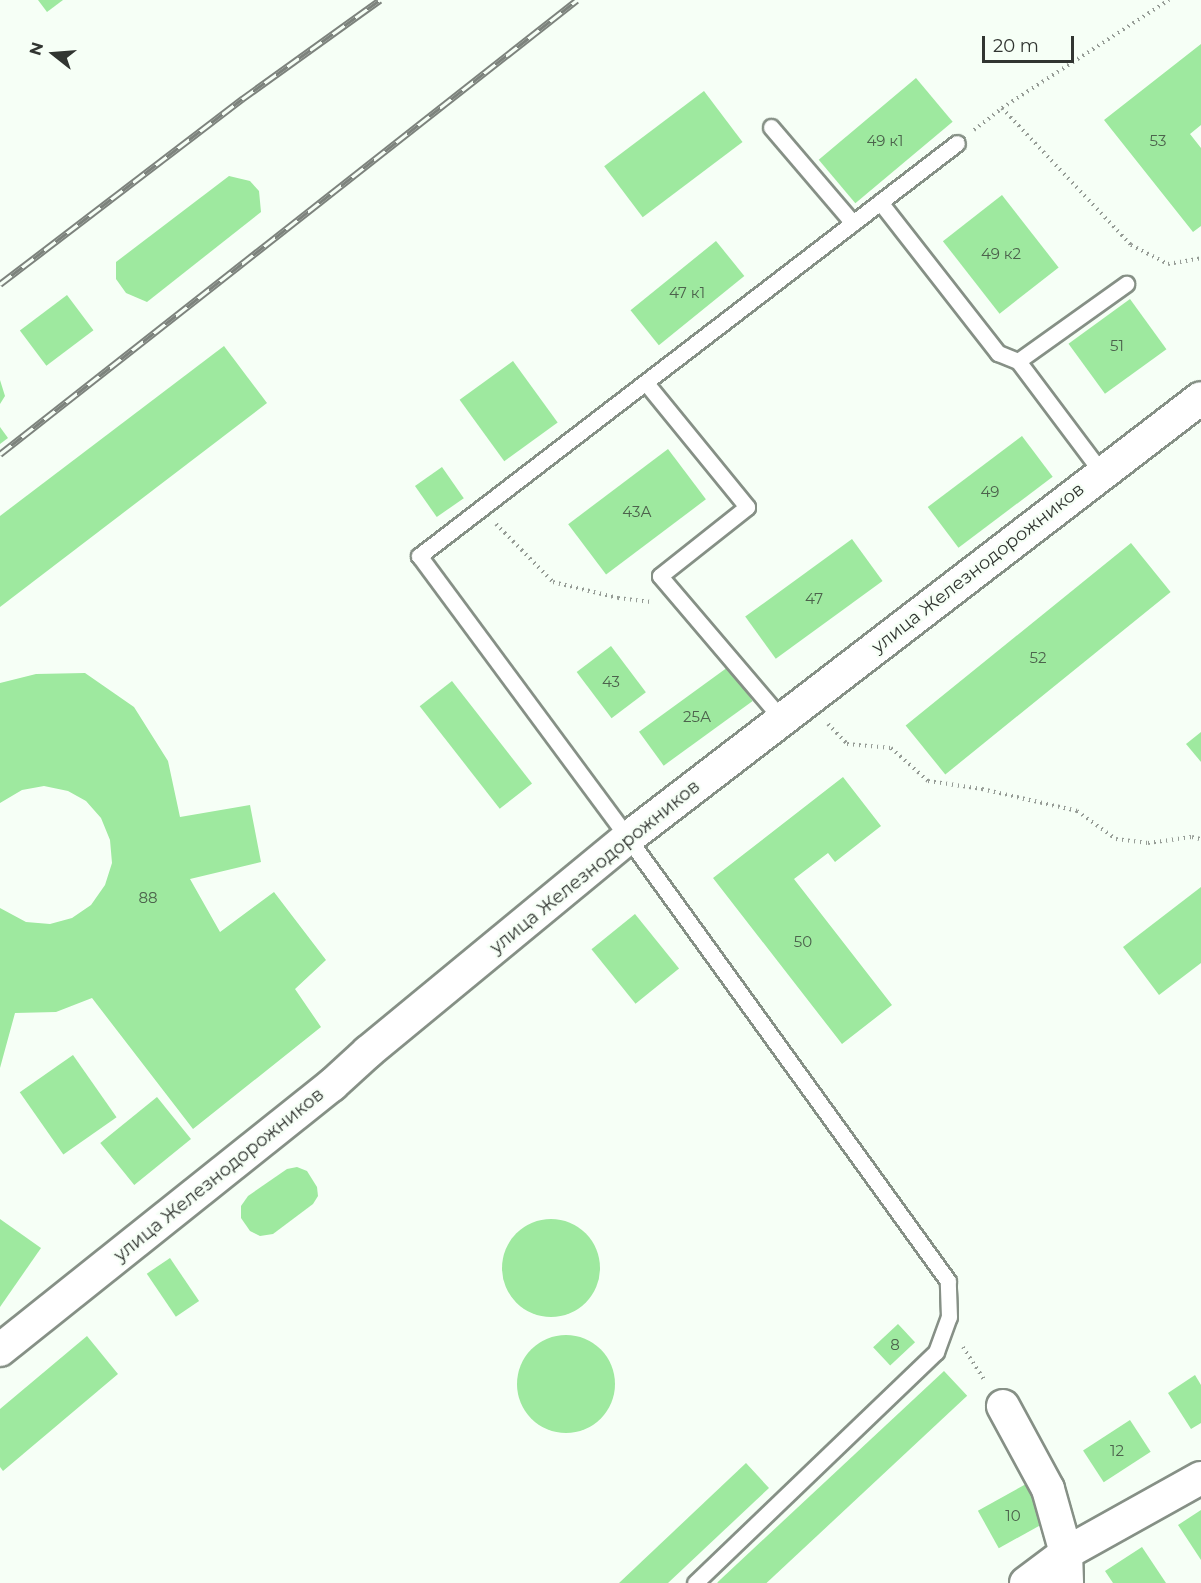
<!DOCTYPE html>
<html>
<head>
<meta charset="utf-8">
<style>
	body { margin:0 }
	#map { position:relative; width:1201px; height:1583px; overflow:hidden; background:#f6fff6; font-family:Montserrat,sans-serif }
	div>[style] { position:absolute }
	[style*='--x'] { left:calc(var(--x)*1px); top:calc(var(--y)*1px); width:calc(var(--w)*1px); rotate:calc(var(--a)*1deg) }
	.building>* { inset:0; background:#9ee99f; transform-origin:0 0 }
	.round { border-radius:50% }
	.path>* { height:4px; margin-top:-2px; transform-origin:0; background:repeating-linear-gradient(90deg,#969c96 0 1.5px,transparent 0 6px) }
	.roads { filter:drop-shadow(2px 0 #869086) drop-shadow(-2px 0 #869086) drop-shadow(0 2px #869086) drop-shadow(0 -2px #869086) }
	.lane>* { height:15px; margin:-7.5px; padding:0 7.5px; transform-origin:7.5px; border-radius:7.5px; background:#fff }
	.street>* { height:32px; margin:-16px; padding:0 16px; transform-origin:16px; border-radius:16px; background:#fff }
	.rail>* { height:7px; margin-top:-3.5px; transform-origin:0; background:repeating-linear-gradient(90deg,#f6fff6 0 14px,#7d837d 0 28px); box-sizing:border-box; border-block:2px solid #7d837d }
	span { translate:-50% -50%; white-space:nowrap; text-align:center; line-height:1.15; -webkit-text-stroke:4.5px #f6fff6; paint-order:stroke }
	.number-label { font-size:15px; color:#4c624c }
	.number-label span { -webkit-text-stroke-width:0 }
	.street-label { font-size:18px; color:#313531 }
	.north { position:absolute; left:24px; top:24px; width:60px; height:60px; -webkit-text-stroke:4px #f6fff6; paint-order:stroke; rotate:287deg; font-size:16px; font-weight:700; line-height:24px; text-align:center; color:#313531 }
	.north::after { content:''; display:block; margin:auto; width:21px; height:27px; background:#313531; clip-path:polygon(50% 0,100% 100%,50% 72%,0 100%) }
	.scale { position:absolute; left:982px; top:36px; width:92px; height:27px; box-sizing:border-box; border:3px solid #313531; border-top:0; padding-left:8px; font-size:18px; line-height:21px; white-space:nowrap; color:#313531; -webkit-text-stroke:4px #f6fff6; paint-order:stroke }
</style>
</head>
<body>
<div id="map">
	<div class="building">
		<i style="clip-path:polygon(38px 0,63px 0,47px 12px)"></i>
		<i style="clip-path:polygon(1201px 44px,1201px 125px,1190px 134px,1201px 148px,1201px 226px,1193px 232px,1104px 120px)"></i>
		<i style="left:916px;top:78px;width:57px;height:127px;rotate:50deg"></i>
		<i style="left:704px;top:91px;width:64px;height:125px;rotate:53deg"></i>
		<i style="clip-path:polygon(229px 176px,250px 181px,259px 191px,261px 212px,147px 302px,126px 293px,116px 279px,116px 262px)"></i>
		<i style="left:1002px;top:195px;width:92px;height:75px;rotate:52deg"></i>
		<i style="left:716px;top:241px;width:45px;height:110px;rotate:51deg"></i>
		<i style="left:67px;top:295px;width:44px;height:59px;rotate:53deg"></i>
		<i style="left:1130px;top:299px;width:62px;height:76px;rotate:54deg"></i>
		<i style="clip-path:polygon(224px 346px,267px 403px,0 607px,0 516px)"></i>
		<i style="left:513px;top:361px;width:76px;height:66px;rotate:54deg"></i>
		<i style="clip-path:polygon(0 380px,5px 396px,0 404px)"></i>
		<i style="clip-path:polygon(0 427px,8px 438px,0 444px)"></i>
		<i style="left:1022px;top:436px;width:51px;height:118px;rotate:53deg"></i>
		<i style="left:668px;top:449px;width:63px;height:125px;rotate:53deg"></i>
		<i style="left:442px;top:467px;width:38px;height:33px;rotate:55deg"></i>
		<i style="left:852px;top:539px;width:52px;height:132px;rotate:54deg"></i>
		<i style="left:1131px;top:543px;width:63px;height:290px;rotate:51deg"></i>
		<i style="left:611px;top:646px;width:58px;height:43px;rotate:53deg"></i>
		<i style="left:728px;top:667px;width:42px;height:110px;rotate:54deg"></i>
		<i style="clip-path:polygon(85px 673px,134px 707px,168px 761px,180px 817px,250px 805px,261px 862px,190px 879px,220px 932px,274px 892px,326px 960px,295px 989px,321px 1027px,193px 1129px,92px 998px,56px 1012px,15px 1013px,0 1068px,0 908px,26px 922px,50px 924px,72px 918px,91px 905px,105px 885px,112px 863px,110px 840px,101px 818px,86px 801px,68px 791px,44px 786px,22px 790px,0 803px,0 683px,36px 674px)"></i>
		<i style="left:452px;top:681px;width:130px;height:41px;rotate:52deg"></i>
		<i style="clip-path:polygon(1201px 732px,1201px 762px,1186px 744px)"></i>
		<i style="clip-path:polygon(843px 777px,881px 826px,835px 862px,828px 853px,794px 879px,892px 1005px,842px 1044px,713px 878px)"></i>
		<i style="clip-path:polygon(1201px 887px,1201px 963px,1159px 995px,1123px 947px)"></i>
		<i style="left:635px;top:914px;width:70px;height:56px;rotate:51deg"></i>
		<i style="left:73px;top:1055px;width:76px;height:65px;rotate:55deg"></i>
		<i style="left:157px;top:1097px;width:54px;height:73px;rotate:51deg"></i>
		<i style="clip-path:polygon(297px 1167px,307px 1171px,317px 1187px,318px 1196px,313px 1204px,273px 1234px,260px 1236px,250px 1231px,241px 1218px,241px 1206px,248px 1196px,287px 1169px)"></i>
		<i style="clip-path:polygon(0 1219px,41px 1248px,0 1307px)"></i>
		<i class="round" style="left:502px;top:1219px;width:98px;height:98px"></i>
		<i style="left:170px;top:1258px;width:52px;height:28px;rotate:56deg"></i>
		<i style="left:898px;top:1324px;width:25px;height:34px;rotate:47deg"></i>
		<i class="round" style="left:517px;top:1335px;width:98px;height:98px"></i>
		<i style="clip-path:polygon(87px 1336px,118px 1374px,3px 1471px,0 1467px,0 1409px)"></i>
		<i style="left:944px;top:1371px;width:34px;height:310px;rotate:47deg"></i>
		<i style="clip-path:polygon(1195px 1375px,1201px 1385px,1201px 1423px,1191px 1429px,1168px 1393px)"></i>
		<i style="left:1130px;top:1420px;width:38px;height:56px;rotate:57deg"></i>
		<i style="clip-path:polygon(746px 1463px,769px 1488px,668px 1583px,619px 1583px)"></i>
		<i style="left:1026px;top:1484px;width:43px;height:55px;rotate:61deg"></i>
		<i style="clip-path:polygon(1201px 1510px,1201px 1560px,1178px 1525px)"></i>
		<i style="clip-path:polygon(1142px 1547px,1166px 1583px,1113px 1583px,1105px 1571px)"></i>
	</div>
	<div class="path">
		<i style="--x:1002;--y:108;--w:199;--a:-32.9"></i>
		<i style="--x:974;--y:130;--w:36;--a:-38"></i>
		<i style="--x:1002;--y:108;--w:188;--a:46.7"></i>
		<i style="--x:1131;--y:245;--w:42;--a:27.2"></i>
		<i style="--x:1168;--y:264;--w:34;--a:-10"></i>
		<i style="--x:496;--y:524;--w:81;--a:45.5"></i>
		<i style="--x:553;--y:582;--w:67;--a:13.8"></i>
		<i style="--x:618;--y:598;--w:33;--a:7"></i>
		<i style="--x:828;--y:724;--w:28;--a:46"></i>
		<i style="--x:847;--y:744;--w:44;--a:5.2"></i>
		<i style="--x:891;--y:748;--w:50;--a:41.7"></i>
		<i style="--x:928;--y:781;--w:55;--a:8.4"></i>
		<i style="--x:982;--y:789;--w:98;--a:13"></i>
		<i style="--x:1077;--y:811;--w:48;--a:35.7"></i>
		<i style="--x:1116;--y:839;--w:32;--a:7"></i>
		<i style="--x:1148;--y:843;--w:44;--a:-7.8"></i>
		<i style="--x:1192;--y:837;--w:9;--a:13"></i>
		<i style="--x:963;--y:1347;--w:40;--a:57.1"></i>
	</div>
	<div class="roads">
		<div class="lane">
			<i style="--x:771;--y:127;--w:126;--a:49.5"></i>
			<i style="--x:880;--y:202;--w:192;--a:52"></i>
			<i style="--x:998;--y:353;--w:22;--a:22"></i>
			<i style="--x:1018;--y:361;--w:140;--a:53.1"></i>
			<i style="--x:1018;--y:361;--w:133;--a:-35.5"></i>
			<i style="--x:646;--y:383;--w:160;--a:50.8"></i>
			<i style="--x:747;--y:507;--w:111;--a:141.6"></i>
			<i style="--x:660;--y:576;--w:187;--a:49.6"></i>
			<i style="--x:695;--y:1583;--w:334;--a:-43.8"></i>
			<i style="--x:936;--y:1352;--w:37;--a:-70"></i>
			<i style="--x:949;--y:1317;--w:36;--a:-92"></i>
			<i style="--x:948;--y:1281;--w:546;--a:-125.84"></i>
			<i style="--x:628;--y:838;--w:351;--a:-126.5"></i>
			<i style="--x:419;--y:556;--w:678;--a:-37.51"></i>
		</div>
		<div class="street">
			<i style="--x:0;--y:1350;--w:425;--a:-38.6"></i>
			<i style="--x:332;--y:1085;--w:49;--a:-42.5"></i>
			<i style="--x:368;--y:1052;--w:337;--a:-39.5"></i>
			<i style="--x:628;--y:838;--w:722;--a:-37.52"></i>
			<i style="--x:1003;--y:1406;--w:94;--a:61.5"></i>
			<i style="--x:1048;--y:1489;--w:66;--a:74.3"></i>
			<i style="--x:1066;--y:1553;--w:30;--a:88"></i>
			<i style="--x:1026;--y:1583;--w:50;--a:-36.9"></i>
			<i style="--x:1066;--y:1553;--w:154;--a:-29.1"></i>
		</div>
	</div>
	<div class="rail">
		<i style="--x:0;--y:284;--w:305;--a:-37.4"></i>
		<i style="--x:242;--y:99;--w:170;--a:-35.7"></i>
		<i style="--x:0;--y:454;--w:734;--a:-38.2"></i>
	</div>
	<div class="number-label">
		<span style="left:885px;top:141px">49 к1</span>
		<span style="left:1158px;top:141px">53</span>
		<span style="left:1001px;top:254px">49 к2</span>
		<span style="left:687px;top:293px">47 к1</span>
		<span style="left:1117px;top:346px">51</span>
		<span style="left:990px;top:492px">49</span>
		<span style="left:637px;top:512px">43А</span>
		<span style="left:814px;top:599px">47</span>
		<span style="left:1038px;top:658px">52</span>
		<span style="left:611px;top:682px">43</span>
		<span style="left:697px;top:717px">25А</span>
		<span style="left:148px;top:898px">88</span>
		<span style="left:803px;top:942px">50</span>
		<span style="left:895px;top:1345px">8</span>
		<span style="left:1117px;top:1451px">12</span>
		<span style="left:1013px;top:1516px">10</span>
	</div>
	<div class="street-label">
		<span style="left:978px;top:568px;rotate:-38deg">улица Железнодорожников</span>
		<span style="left:595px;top:867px;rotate:-39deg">улица Железнодорожников</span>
		<span style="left:219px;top:1175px;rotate:-39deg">улица Железнодорожников</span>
	</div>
	<div class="north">N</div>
	<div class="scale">20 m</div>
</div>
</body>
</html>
